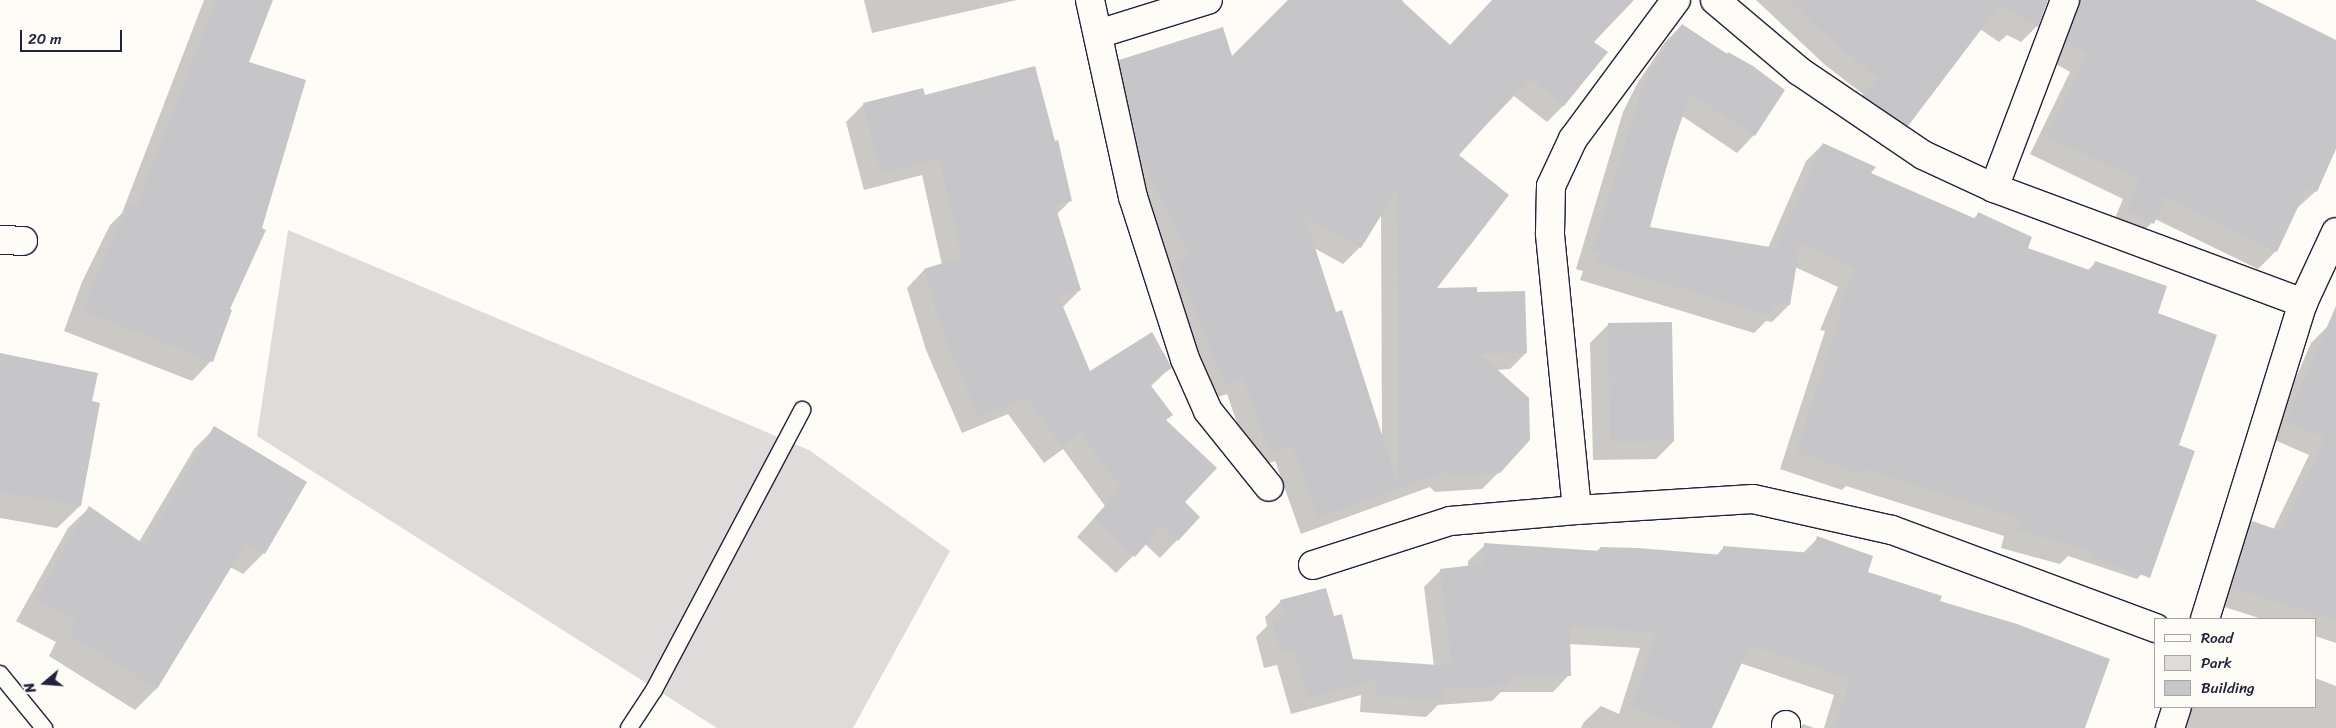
<!DOCTYPE html>
<html>
<head>
<meta charset="utf-8">
<style>
	body { margin:0 }
	#map { position:relative; width:2336px; height:728px; overflow:hidden; background:#fdfcf7; font-family:Sriracha,sans-serif }
	div>[style] { position:absolute }
	[style*='--x'] { left:calc(var(--x)*1px); top:calc(var(--y)*1px); width:calc(var(--w)*1px); rotate:calc(var(--a)*1deg) }
	.green>* { inset:0; background:#dddcdb }
	.shadow>* { inset:0; background:#0003 }
	.building>* { inset:0; background:#c6c6c8; transform-origin:0 0 }
	.roads { filter:drop-shadow(1px 0 #22223b) drop-shadow(-1px 0 #22223b) drop-shadow(0 1px #22223b) drop-shadow(0 -1px #22223b) }
	.lane>* { height:16px; margin:-8px; padding:0 8px; transform-origin:8px; border-radius:8px; background:#fdfcf7 }
	.street>* { height:28px; margin:-14px; padding:0 14px; transform-origin:14px; border-radius:14px; background:#fdfcf7 }
	span { translate:-50% -50%; white-space:nowrap; text-align:center; line-height:1.15; -webkit-text-stroke:4.5px #fdfcf7; paint-order:stroke }
	.legend { position:absolute; left:2154px; top:618px; width:162px; height:90px; box-sizing:border-box; background:#fdfcf7; border:1px solid #a5a5ac; margin:0; padding:6px 9px; list-style:none; font-size:15px; color:#22223b }
	.legend li { display:flex; align-items:center; gap:10px; height:25px }
	.legend b { width:25px; border:1px solid #a5a5ac }
	.north { position:absolute; left:20px; top:658px; width:50px; height:50px; -webkit-text-stroke:4px #fdfcf7; paint-order:stroke; rotate:252deg; font-size:14px; font-weight:700; line-height:20px; text-align:center; color:#22223b }
	.north::after { content:''; display:block; margin:auto; width:18px; height:22px; background:#22223b; clip-path:polygon(50% 0,100% 100%,50% 72%,0 100%) }
	.scale { position:absolute; left:20px; top:30px; width:102px; height:22px; box-sizing:border-box; border:2px solid #22223b; border-top:0; padding-left:6px; font-size:15px; line-height:18px; white-space:nowrap; color:#22223b; -webkit-text-stroke:4px #fdfcf7; paint-order:stroke }
</style>
</head>
<body>
<div id="map">
	<div class="green">
		<i style="clip-path:polygon(288px 230px,809px 450px,950px 551px,853px 728px,717px 728px,257px 436px)"></i>
	</div>
	<div class="shadow">
		<i style="clip-path:polygon(204px 0,271px 0,247px 63px,228px 310px,211px 361px,192px 381px,64px 331px,82px 282px,110px 225px,122px 213px)"></i>
		<i style="clip-path:polygon(864px 0,1017px 0,872px 33px)"></i>
		<i style="clip-path:polygon(evenodd,1292px 0,1403px 0,1401px 2px,1450px 46px,1493px 0,1632px 0,1592px 42px,1606px 53px,1563px 106px,1547px 122px,1514px 96px,1457px 155px,1434px 289px,1475px 293px,1526px 353px,1510px 369px,1496px 370px,1499px 472px,1482px 489px,1435px 492px,1430px 487px,1301px 534px,1275px 461px,1253px 469px,1227px 394px,1209px 400px,1159px 279px,1171px 268px,1127px 179px,1103px 78px,1120px 61px,1231px 58px,1292px 0,1381px 213px,1382px 437px,1335px 314px,1314px 248px,1343px 264px,1360px 247px,1381px 213px)"></i>
		<i style="clip-path:polygon(1756px 0,2037px 0,2037px 26px,2021px 42px,2007px 35px,1999px 42px,1980px 29px,1907px 125px,1891px 141px,1848px 112px,1863px 94px,1825px 65px)"></i>
		<i style="clip-path:polygon(2076px 0,2252px 0,2336px 41px,2336px 146px,2316px 191px,2296px 209px,2276px 251px,2258px 269px,2155px 219px,2135px 241px,2110px 230px,2123px 199px,2030px 154px,2070px 72px,2049px 60px)"></i>
		<i style="clip-path:polygon(1682px 25px,1783px 90px,1754px 135px,1737px 153px,1682px 116px,1648px 228px,1768px 248px,1806px 161px,1823px 144px,1870px 174px,1973px 219px,1978px 214px,2026px 249px,2088px 270px,2096px 262px,2157px 314px,2178px 446px,2154px 561px,2137px 579px,2068px 556px,2060px 564px,2001px 548px,2004px 536px,1846px 486px,1842px 490px,1780px 469px,1825px 331px,1820px 330px,1838px 287px,1795px 267px,1789px 305px,1772px 322px,1766px 321px,1754px 333px,1580px 280px,1583px 271px,1576px 269px,1623px 112px,1637px 84px,1665px 42px)"></i>
		<i style="clip-path:polygon(924px 96px,1070px 201px,1057px 214px,1080px 290px,1062px 308px,1089px 373px,1170px 368px,1150px 387px,1171px 415px,1165px 421px,1183px 502px,1199px 517px,1160px 558px,1145px 544px,1116px 573px,1077px 537px,1105px 506px,1063px 449px,1044px 463px,1008px 414px,962px 433px,926px 350px,907px 288px,924px 270px,942px 265px,922px 175px,864px 190px,846px 122px,864px 104px)"></i>
		<i style="clip-path:polygon(1608px 325px,1674px 441px,1656px 459px,1593px 460px,1590px 343px)"></i>
		<i style="clip-path:polygon(2328px 326px,2336px 330px,2336px 643px,2315px 636px,2315px 619px,2262px 619px,2215px 604px,2235px 539px,2252px 522px,2273px 530px,2309px 455px,2270px 438px,2311px 343px)"></i>
		<i style="clip-path:polygon(215px 428px,305px 482px,264px 553px,243px 574px,230px 567px,156px 689px,135px 710px,49px 656px,56px 642px,16px 621px,68px 528px,89px 508px,139px 542px,194px 449px)"></i>
		<i style="clip-path:polygon(0 447px,88px 462px,80px 506px,57px 528px,0 518px)"></i>
		<i style="clip-path:polygon(1818px 538px,1866px 573px,1938px 602px,2084px 728px,1824px 728px,1834px 695px,1740px 663px,1710px 728px,1581px 728px,1584px 722px,1601px 706px,1619px 714px,1640px 648px,1569px 644px,1569px 675px,1553px 692px,1501px 692px,1492px 701px,1438px 705px,1426px 717px,1360px 712px,1361px 695px,1291px 714px,1277px 665px,1264px 668px,1256px 637px,1267px 626px,1265px 617px,1281px 601px,1333px 618px,1352px 660px,1434px 666px,1424px 587px,1441px 570px,1468px 567px,1468px 561px,1485px 545px,1596px 552px,1600px 548px,1716px 556px,1724px 547px,1802px 554px)"></i>
		<i style="clip-path:polygon(2315px 678px,2336px 686px,2336px 728px,2182px 728px,2191px 707px,2315px 707px)"></i>
		<i style="clip-path:polygon(1803px 724px,1814px 728px,1799px 728px)"></i>
	</div>
	<div class="building">
		<i style="clip-path:polygon(216px 0,273px 0,249px 62px,306px 80px,262px 228px,266px 230px,230px 309px,232px 310px,213px 362px,83px 311px,102px 261px,129px 204px,136px 207px)"></i>
		<i style="clip-path:polygon(evenodd,1288px 0,1401px 0,1450px 45px,1492px 0,1634px 0,1594px 42px,1608px 52px,1564px 106px,1532px 80px,1511px 97px,1459px 155px,1509px 195px,1437px 288px,1477px 287px,1477px 292px,1525px 291px,1527px 353px,1480px 354px,1529px 398px,1530px 440px,1500px 473px,1452px 476px,1447px 471px,1318px 518px,1292px 445px,1270px 453px,1243px 378px,1225px 384px,1175px 261px,1189px 256px,1143px 162px,1119px 60px,1223px 27px,1232px 56px,1288px 0,1397px 190px,1398px 289px,1398px 485px,1342px 310px,1336px 312px,1305px 217px,1361px 248px,1397px 190px)"></i>
		<i style="clip-path:polygon(1788px 0,2048px 0,2038px 27px,1999px 6px,1908px 126px,1863px 96px,1878px 78px,1841px 49px)"></i>
		<i style="clip-path:polygon(2080px 0,2255px 0,2336px 40px,2336px 149px,2317px 192px,2307px 188px,2277px 252px,2165px 198px,2154px 224px,2127px 212px,2140px 181px,2047px 136px,2087px 54px,2066px 42px)"></i>
		<i style="clip-path:polygon(1682px 24px,1727px 54px,1728px 52px,1753px 66px,1785px 90px,1755px 136px,1691px 94px,1673px 143px,1650px 227px,1776px 248px,1823px 143px,1876px 167px,1871px 173px,1976px 219px,1978px 212px,2032px 237px,2028px 248px,2092px 271px,2095px 261px,2167px 286px,2158px 313px,2217px 335px,2179px 445px,2195px 451px,2150px 578px,2092px 557px,2094px 552px,2017px 530px,2020px 519px,1862px 468px,1860px 473px,1796px 452px,1841px 314px,1837px 313px,1855px 269px,1800px 244px,1790px 305px,1773px 303px,1772px 316px,1596px 263px,1599px 254px,1592px 252px,1640px 94px,1654px 65px)"></i>
		<i style="clip-path:polygon(1035px 66px,1055px 141px,1058px 140px,1072px 201px,1055px 205px,1081px 290px,1059px 297px,1090px 371px,1152px 332px,1172px 368px,1149px 383px,1173px 415px,1166px 420px,1217px 468px,1185px 502px,1200px 517px,1178px 541px,1162px 526px,1135px 557px,1094px 518px,1121px 488px,1081px 433px,1062px 446px,1026px 397px,979px 417px,943px 332px,924px 269px,962px 257px,939px 159px,881px 173px,863px 103px,923px 88px,925px 95px)"></i>
		<i style="clip-path:polygon(2336px 306px,2336px 621px,2231px 587px,2252px 521px,2281px 531px,2325px 438px,2286px 421px)"></i>
		<i style="left:1672px;top:322px;width:119px;height:64px;rotate:89deg"></i>
		<i style="clip-path:polygon(0 353px,98px 373px,92px 401px,100px 403px,81px 506px,0 492px)"></i>
		<i style="clip-path:polygon(214px 426px,307px 482px,265px 554px,246px 543px,157px 689px,69px 634px,76px 621px,36px 599px,89px 506px,145px 545px)"></i>
		<i style="clip-path:polygon(1817px 536px,1873px 556px,1868px 572px,1942px 596px,1940px 601px,2017px 624px,2110px 659px,2085px 728px,1835px 728px,1850px 679px,1750px 645px,1712px 728px,1682px 728px,1632px 705px,1656px 632px,1570px 627px,1571px 676px,1510px 676px,1510px 685px,1444px 690px,1444px 701px,1376px 696px,1377px 680px,1307px 699px,1294px 649px,1281px 653px,1272px 620px,1285px 616px,1280px 600px,1326px 588px,1334px 616px,1342px 614px,1353px 659px,1452px 666px,1440px 569px,1483px 564px,1484px 543px,1600px 551px,1600px 547px,1638px 548px,1723px 555px,1723px 546px,1812px 553px)"></i>
	</div>
	<div class="roads">
		<div class="lane">
			<i style="--x:0;--y:674;--w:70;--a:50.8"></i>
			<i style="--x:629;--y:728;--w:45;--a:-56.7"></i>
			<i style="--x:654;--y:690;--w:317;--a:-62.1"></i>
		</div>
		<div class="street">
			<i style="--x:1090;--y:0;--w:202;--a:77.7"></i>
			<i style="--x:1133;--y:197;--w:170;--a:72.2"></i>
			<i style="--x:1185;--y:359;--w:57;--a:66.1"></i>
			<i style="--x:1208;--y:411;--w:97;--a:51.2"></i>
			<i style="--x:1715;--y:0;--w:110;--a:40.2"></i>
			<i style="--x:1799;--y:71;--w:150;--a:34.1"></i>
			<i style="--x:1923;--y:155;--w:78;--a:24.9"></i>
			<i style="--x:1994;--y:188;--w:330;--a:20.4"></i>
			<i style="--x:1098;--y:34;--w:115;--a:-17.2"></i>
			<i style="--x:1994;--y:188;--w:201;--a:-69.3"></i>
			<i style="--x:0;--y:240;--w:23;--a:2"></i>
			<i style="--x:1577;--y:510;--w:278;--a:-95.6"></i>
			<i style="--x:1550;--y:233;--w:47;--a:-88.8"></i>
			<i style="--x:1551;--y:186;--w:52;--a:-64.9"></i>
			<i style="--x:1573;--y:139;--w:173;--a:-53.5"></i>
			<i style="--x:1313;--y:565;--w:144;--a:-17.8"></i>
			<i style="--x:1450;--y:521;--w:127;--a:-5"></i>
			<i style="--x:1577;--y:510;--w:176;--a:-3.6"></i>
			<i style="--x:1753;--y:499;--w:142;--a:12.6"></i>
			<i style="--x:1892;--y:530;--w:281;--a:20.4"></i>
			<i style="--x:2205;--y:619;--w:331;--a:-72.8"></i>
			<i style="--x:2303;--y:303;--w:78;--a:-65.1"></i>
			<i style="--x:1786;--y:728;--w:3;--a:-90"></i>
			<i style="--x:2170;--y:728;--w:22;--a:-72"></i>
		</div>
	</div>
	<ul class="legend">
	<li><b style="height:6px;background:#fdfcf7"></b>Road</li>
	<li><b style="height:14px;background:#dddcdb"></b>Park</li>
	<li><b style="height:14px;background:#c6c6c8"></b>Building</li>
	</ul>
	<div class="north">N</div>
	<div class="scale">20 m</div>
</div>
</body>
</html>
